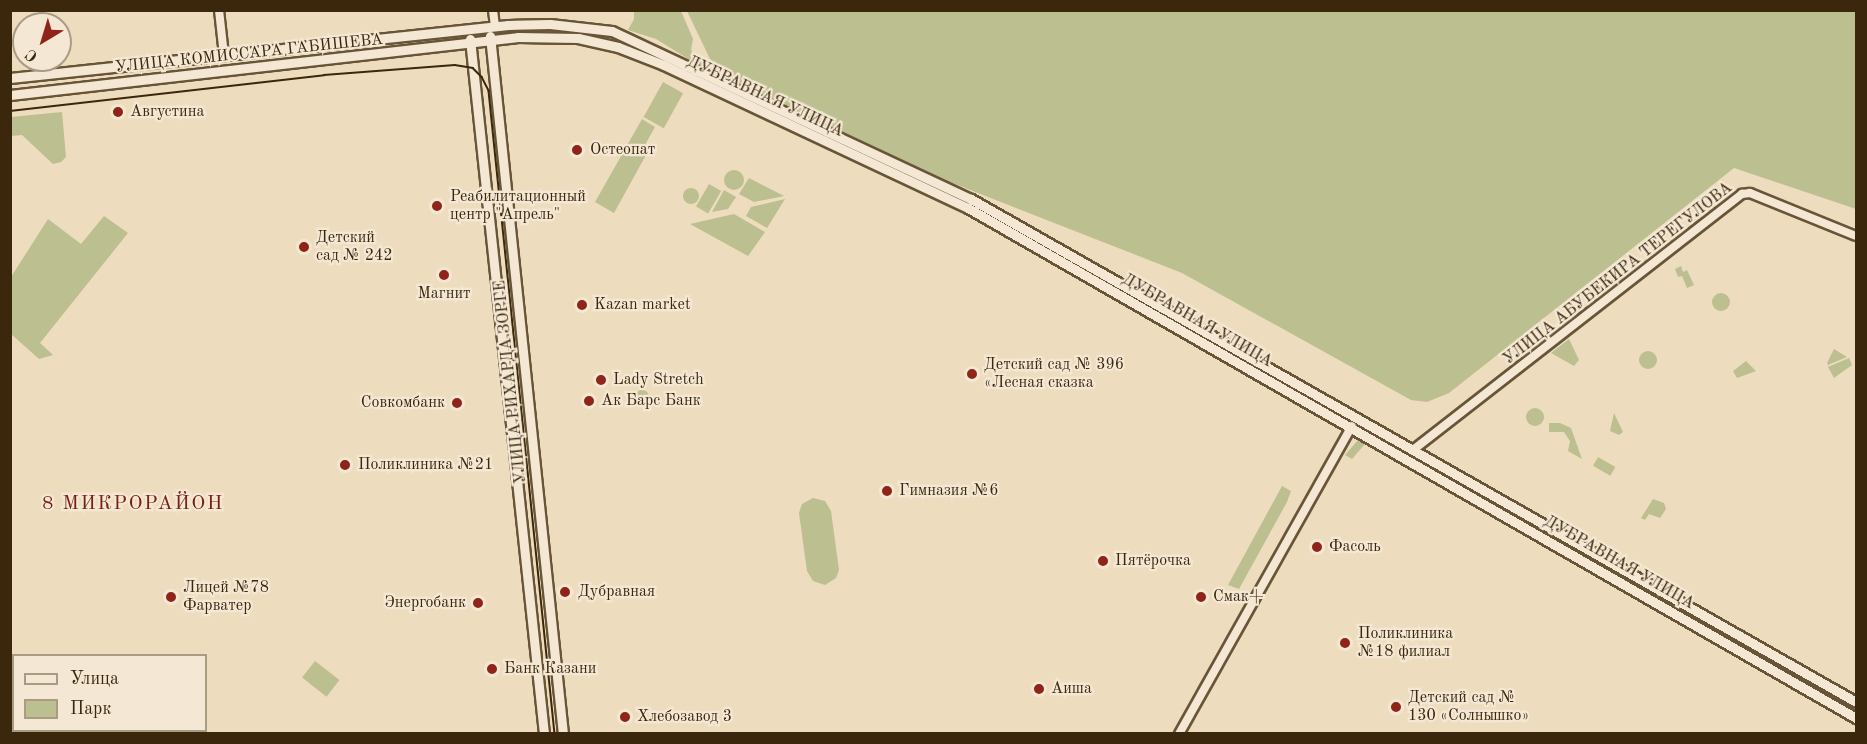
<!DOCTYPE html>
<html>
<head>
<meta charset="utf-8">
<style>
	body { margin:0 }
	#map { position:relative; width:1867px; height:744px; overflow:hidden; background:#eedcbe; font-family:"Old Standard TT",serif }
	div>[style] { position:absolute }
	[style*='--x'] { left:calc(var(--x)*1px); top:calc(var(--y)*1px); width:calc(var(--w)*1px); rotate:calc(var(--a)*1deg) }
	.green>* { inset:0; background:#bcbf8f; transform-origin:0 0 }
	.round { border-radius:50% }
	.roads { filter:drop-shadow(2px 0 #685538) drop-shadow(-2px 0 #685538) drop-shadow(0 2px #685538) drop-shadow(0 -2px #685538) }
	.minor>* { height:8px; margin:-4px; padding:0 4px; transform-origin:4px; border-radius:4px; background:#f4e8d5 }
	.tertiary>* { height:9px; margin:-4.5px; padding:0 4.5px; transform-origin:4.5px; border-radius:4.5px; background:#f4e8d5 }
	.tram>* { height:1.5px; margin:-0.75px; padding:0 0.75px; transform-origin:0.75px; border-radius:0.75px; background:#3b280c }
	.dots>* { width:16px; height:16px; translate:-50% -50%; box-sizing:border-box; border:3px solid #f4e8d5; border-radius:50% }
	span { translate:-50% -50%; white-space:nowrap; text-align:center; line-height:1.15; -webkit-text-stroke:4.5px #f4e8d5; paint-order:stroke }
	.street-label { font-size:16px; color:#3b280c }
	.poi-label { font-size:16px; color:#3b280c }
	.left { translate:0 -50%; text-align:left }
	.right { translate:-100% -50%; text-align:right }
	.quarter-label { font-size:20px; color:#7a1f14; letter-spacing:1.5px }
	.frame { position:absolute; inset:0; border:12px solid #3b280c; pointer-events:none }
	.legend { position:absolute; left:12px; top:654px; width:195px; height:78px; box-sizing:border-box; background:#f4e8d5; border:2px solid #aa9b85; margin:0; padding:8px 10px; list-style:none; font-size:18px; color:#3b280c }
	.legend li { display:flex; align-items:center; gap:12px; height:30px }
	.legend b { width:30px; border:2px solid #aa9b85 }
	.north { position:absolute; left:12px; top:12px; width:60px; height:60px; box-sizing:border-box; background:#f4e8d5; border:2px solid #aa9b85; border-radius:50%; rotate:218deg; font-size:16px; font-weight:700; line-height:24px; text-align:center; color:#3b280c }
	.north::after { content:''; display:block; margin:auto; width:21px; height:27px; background:#8f2418; clip-path:polygon(50% 0,100% 100%,50% 72%,0 100%) }
</style>
</head>
<body>
<div id="map">
	<div class="green">
		<i style="clip-path:polygon(634px 11px,681px 11px,693px 39px,691px 50px,704px 64px,703px 68px,656px 39px,628px 30px,634px 19px)"></i>
		<i style="clip-path:polygon(687px 11px,1856px 11px,1856px 209px,1734px 168px,1449px 393px,1427px 402px,1411px 400px,1182px 273px,950px 182px,723px 75px,710px 59px)"></i>
		<i style="left:663px;top:82px;width:23px;height:40px;rotate:29deg"></i>
		<i style="clip-path:polygon(62px 112px,66px 157px,61px 162px,53px 164px,22px 135px,11px 136px,11px 117px)"></i>
		<i style="clip-path:polygon(642px 119px,655px 127px,641px 152px,646px 155px,614px 213px,595px 202px)"></i>
		<i class="round" style="left:724px;top:170px;width:20px;height:20px"></i>
		<i style="clip-path:polygon(749px 178px,784px 196px,754px 202px,739px 194px)"></i>
		<i style="left:709px;top:184px;width:14px;height:26px;rotate:30deg"></i>
		<i class="round" style="left:683px;top:188px;width:16px;height:16px"></i>
		<i style="clip-path:polygon(724px 190px,736px 197px,728px 209px,712px 212px)"></i>
		<i style="clip-path:polygon(785px 199px,767px 228px,746px 216px,751px 207px)"></i>
		<i style="clip-path:polygon(734px 214px,765px 232px,748px 256px,690px 224px)"></i>
		<i style="clip-path:polygon(104px 216px,128px 233px,40px 343px,53px 355px,39px 359px,11px 334px,11px 277px,48px 219px,81px 244px)"></i>
		<i style="clip-path:polygon(1681px 266px,1683px 272px,1687px 270px,1694px 285px,1687px 288px,1682px 276px,1678px 277px,1675px 269px)"></i>
		<i class="round" style="left:1712px;top:293px;width:18px;height:18px"></i>
		<i style="clip-path:polygon(1569px 339px,1579px 360px,1574px 366px,1551px 353px)"></i>
		<i style="clip-path:polygon(1834px 349px,1847px 357px,1828px 365px,1827px 363px)"></i>
		<i class="round" style="left:1639px;top:351px;width:18px;height:18px"></i>
		<i style="clip-path:polygon(1849px 358px,1852px 365px,1834px 378px,1828px 367px)"></i>
		<i style="clip-path:polygon(1746px 361px,1756px 371px,1737px 378px,1733px 371px)"></i>
		<i class="round" style="left:635px;top:390px;width:14px;height:14px"></i>
		<i class="round" style="left:1526px;top:408px;width:18px;height:18px"></i>
		<i style="clip-path:polygon(1614px 413px,1623px 432px,1619px 435px,1610px 431px)"></i>
		<i style="clip-path:polygon(1549px 423px,1560px 423px,1571px 428px,1582px 459px,1568px 451px,1570px 441px,1564px 432px,1549px 432px)"></i>
		<i style="clip-path:polygon(1358px 440px,1365px 444px,1352px 459px,1345px 455px)"></i>
		<i style="left:1598px;top:457px;width:20px;height:10px;rotate:30deg"></i>
		<i style="clip-path:polygon(1282px 486px,1291px 491px,1287px 502px,1239px 589px,1228px 585px)"></i>
		<i style="clip-path:polygon(813px 498px,825px 501px,831px 511px,839px 570px,836px 578px,825px 585px,813px 581px,807px 571px,799px 513px,802px 504px)"></i>
		<i style="clip-path:polygon(1653px 499px,1664px 503px,1666px 509px,1660px 518px,1649px 514px,1645px 520px,1641px 518px)"></i>
		<i style="left:315px;top:661px;width:31px;height:21px;rotate:38deg"></i>
	</div>
	<div class="roads">
		<div class="minor">
			<i style="--x:219;--y:10;--w:45;--a:83.7"></i>
			<i style="--x:493;--y:10;--w:17;--a:83"></i>
			<i style="--x:1413;--y:450;--w:417;--a:-37.9"></i>
			<i style="--x:1742;--y:194;--w:8;--a:-7"></i>
			<i style="--x:1750;--y:193;--w:114;--a:22.1"></i>
			<i style="--x:1179;--y:734;--w:353;--a:-60.7"></i>
		</div>
		<div class="tertiary">
			<i style="--x:490;--y:36;--w:702;--a:84.03"></i>
			<i style="--x:470;--y:39;--w:699;--a:83.92"></i>
			<i style="--x:10;--y:78;--w:501;--a:-6.07"></i>
			<i style="--x:508;--y:25;--w:42;--a:-1.4"></i>
			<i style="--x:550;--y:24;--w:62;--a:6.4"></i>
			<i style="--x:612;--y:31;--w:396;--a:25.1"></i>
			<i style="--x:971;--y:199;--w:1018;--a:29.61"></i>
			<i style="--x:10;--y:95;--w:511;--a:-6.51"></i>
			<i style="--x:518;--y:37;--w:60;--a:1"></i>
			<i style="--x:578;--y:38;--w:41;--a:12.7"></i>
			<i style="--x:618;--y:47;--w:49;--a:21.4"></i>
			<i style="--x:664;--y:65;--w:336;--a:25.2"></i>
			<i style="--x:968;--y:208;--w:1024;--a:29.87"></i>
		</div>
	</div>
	<div class="tram">
		<i style="--x:10;--y:111;--w:316;--a:-6.5"></i>
		<i style="--x:324;--y:75;--w:131;--a:-4.4"></i>
		<i style="--x:455;--y:65;--w:18;--a:9"></i>
		<i style="--x:473;--y:68;--w:13;--a:45"></i>
		<i style="--x:482;--y:77;--w:16;--a:63"></i>
		<i style="--x:489;--y:91;--w:646;--a:84.14"></i>
	</div>
	<div class="dots">
		<i style="left:118px;top:112px;background:#8f2418"></i>
		<i style="left:577px;top:150px;background:#8f2418"></i>
		<i style="left:437px;top:206px;background:#8f2418"></i>
		<i style="left:304px;top:247px;background:#8f2418"></i>
		<i style="left:444px;top:275px;background:#8f2418"></i>
		<i style="left:582px;top:305px;background:#8f2418"></i>
		<i style="left:972px;top:374px;background:#8f2418"></i>
		<i style="left:601px;top:380px;background:#8f2418"></i>
		<i style="left:589px;top:401px;background:#8f2418"></i>
		<i style="left:457px;top:403px;background:#8f2418"></i>
		<i style="left:345px;top:465px;background:#8f2418"></i>
		<i style="left:887px;top:491px;background:#8f2418"></i>
		<i style="left:1317px;top:547px;background:#8f2418"></i>
		<i style="left:1103px;top:561px;background:#8f2418"></i>
		<i style="left:565px;top:592px;background:#8f2418"></i>
		<i style="left:171px;top:597px;background:#8f2418"></i>
		<i style="left:1201px;top:597px;background:#8f2418"></i>
		<i style="left:478px;top:603px;background:#8f2418"></i>
		<i style="left:1345px;top:643px;background:#8f2418"></i>
		<i style="left:492px;top:669px;background:#8f2418"></i>
		<i style="left:1039px;top:689px;background:#8f2418"></i>
		<i style="left:1396px;top:707px;background:#8f2418"></i>
		<i style="left:625px;top:717px;background:#8f2418"></i>
	</div>
	<div class="street-label">
		<span style="left:249px;top:54px;rotate:-6deg">УЛИЦА КОМИССАРА ГАБИШЕВА</span>
		<span style="left:765px;top:97px;rotate:25deg">ДУБРАВНАЯ УЛИЦА</span>
		<span style="left:1618px;top:274px;rotate:-38deg">УЛИЦА АБУБЕКИРА ТЕРЕГУЛОВА</span>
		<span style="left:1197px;top:321px;rotate:30deg">ДУБРАВНАЯ УЛИЦА</span>
		<span style="left:511px;top:382px;rotate:-96deg">УЛИЦА РИХАРДА ЗОРГЕ</span>
		<span style="left:1619px;top:563px;rotate:30deg">ДУБРАВНАЯ УЛИЦА</span>
	</div>
	<div class="poi-label">
		<span class="left" style="left:130px;top:112px">Августина</span>
		<span class="left" style="left:590px;top:150px">Остеопат</span>
		<span class="left" style="left:450px;top:206px">Реабилитационный<br>центр "Апрель"</span>
		<span class="left" style="left:316px;top:247px">Детский<br>сад № 242</span>
		<span style="left:444px;top:294px">Магнит</span>
		<span class="left" style="left:594px;top:305px">Kazan market</span>
		<span class="left" style="left:984px;top:374px">Детский сад № 396<br>«Лесная сказка</span>
		<span class="left" style="left:613px;top:380px">Lady Stretch</span>
		<span class="left" style="left:601px;top:401px">Ак Барс Банк</span>
		<span class="right" style="left:445px;top:403px">Совкомбанк</span>
		<span class="left" style="left:358px;top:465px">Поликлиника №21</span>
		<span class="left" style="left:899px;top:491px">Гимназия №6</span>
		<span class="left" style="left:1329px;top:547px">Фасоль</span>
		<span class="left" style="left:1115px;top:561px">Пятёрочка</span>
		<span class="left" style="left:183px;top:597px">Лицей №78<br>Фарватер</span>
		<span class="left" style="left:578px;top:592px">Дубравная</span>
		<span class="left" style="left:1213px;top:597px">Смак+</span>
		<span class="right" style="left:466px;top:603px">Энергобанк</span>
		<span class="left" style="left:1358px;top:643px">Поликлиника<br>№18 филиал</span>
		<span class="left" style="left:504px;top:669px">Банк Казани</span>
		<span class="left" style="left:1051px;top:689px">Аиша</span>
		<span class="left" style="left:1408px;top:707px">Детский сад №<br>130 «Солнышко»</span>
		<span class="left" style="left:637px;top:717px">Хлебозавод 3</span>
	</div>
	<div class="quarter-label">
		<span style="left:133px;top:504px">8 МИКРОРАЙОН</span>
	</div>
	<div class="frame"></div>
	<ul class="legend">
	<li><b style="height:8px;background:#f4e8d5"></b>Улица</li>
	<li><b style="height:16px;background:#bcbf8f"></b>Парк</li>
	</ul>
	<div class="north">С</div>
</div>
</body>
</html>
